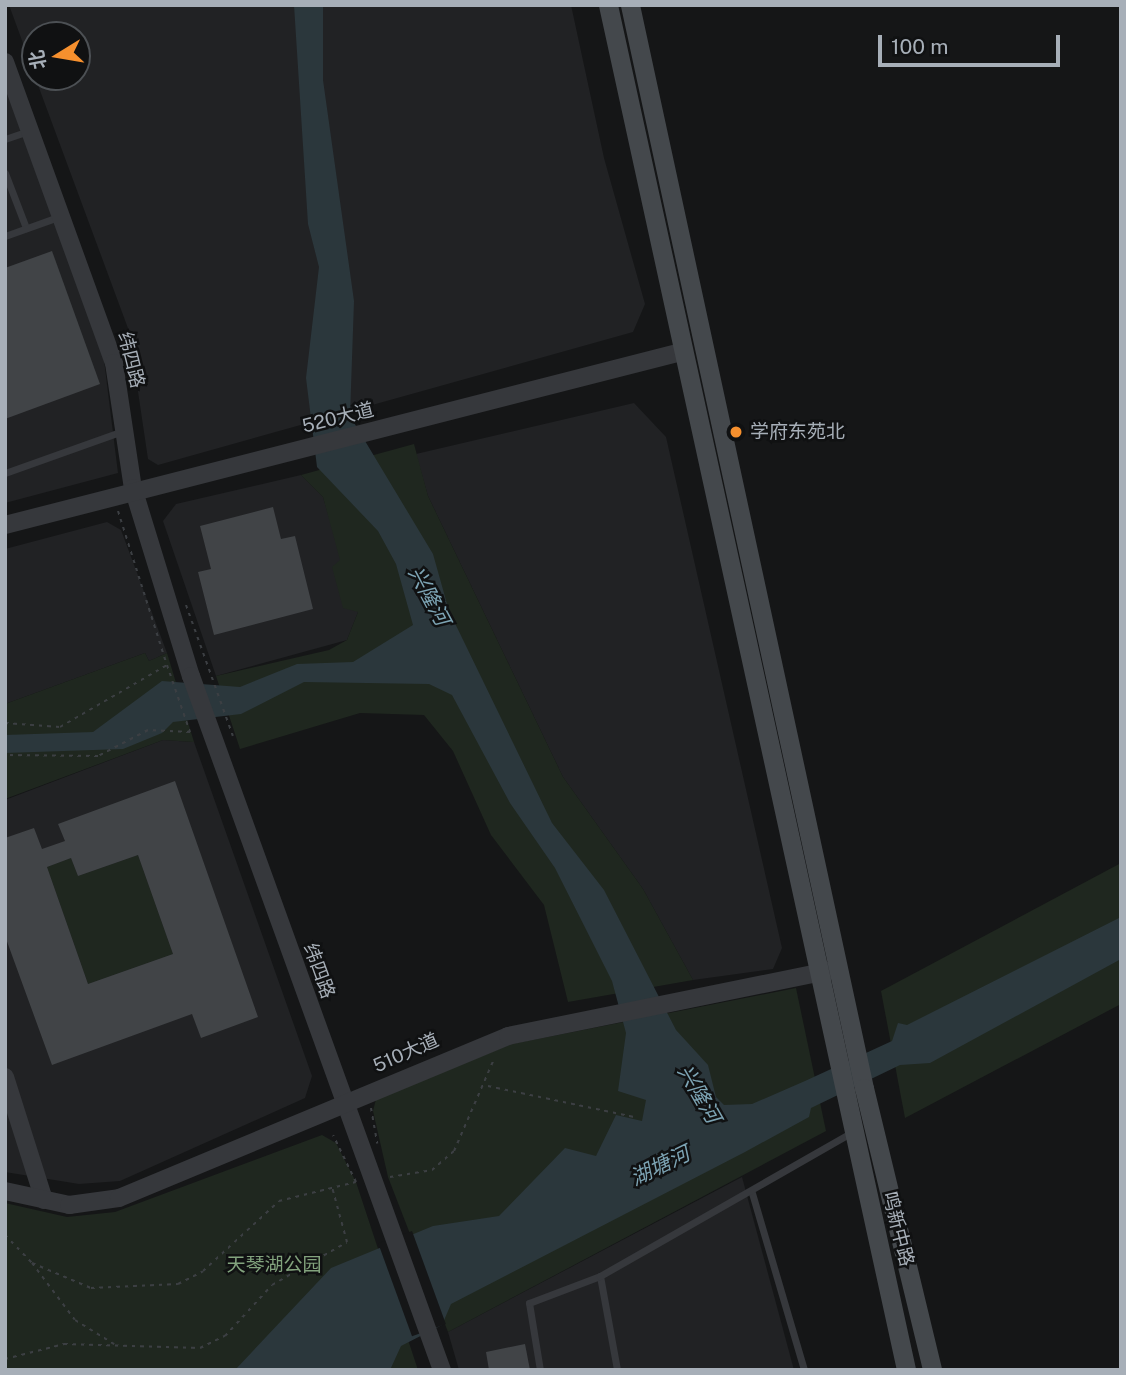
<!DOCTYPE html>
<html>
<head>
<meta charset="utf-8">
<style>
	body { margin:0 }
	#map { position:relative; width:1126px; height:1375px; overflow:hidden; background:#151617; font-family:"Public Sans","Noto Sans SC",sans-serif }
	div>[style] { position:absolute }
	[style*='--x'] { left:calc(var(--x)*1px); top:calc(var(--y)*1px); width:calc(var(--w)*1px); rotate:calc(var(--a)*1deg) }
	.built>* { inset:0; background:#212224 }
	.green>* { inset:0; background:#1f271f }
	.water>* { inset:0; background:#2b373c }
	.pier>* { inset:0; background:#151617; transform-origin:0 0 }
	.building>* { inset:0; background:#414447 }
	.path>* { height:2px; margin-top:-1px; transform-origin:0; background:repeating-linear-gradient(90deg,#3c3f43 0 3.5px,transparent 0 8.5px) }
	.service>* { height:7px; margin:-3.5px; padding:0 3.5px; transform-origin:3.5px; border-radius:3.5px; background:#36383c }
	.tertiary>* { height:18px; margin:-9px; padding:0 9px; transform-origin:9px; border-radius:9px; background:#36383c }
	.secondary>* { height:19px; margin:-9.5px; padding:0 9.5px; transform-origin:9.5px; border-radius:9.5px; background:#44484c }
	.dots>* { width:19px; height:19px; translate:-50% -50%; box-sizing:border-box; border:4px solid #101112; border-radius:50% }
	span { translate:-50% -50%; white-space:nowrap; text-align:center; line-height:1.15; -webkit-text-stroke:5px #101112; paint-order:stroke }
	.street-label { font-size:19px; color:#a7afb8 }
	.poi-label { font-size:19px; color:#a7afb8 }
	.left { translate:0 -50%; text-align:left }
	.park-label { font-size:19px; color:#82a37d }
	.water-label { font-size:21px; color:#7da4b4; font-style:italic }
	.frame { position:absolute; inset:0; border:7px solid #a7afb8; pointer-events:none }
	.north { position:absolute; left:21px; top:21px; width:70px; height:70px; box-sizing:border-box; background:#101112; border:2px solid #4c5054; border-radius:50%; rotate:259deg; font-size:19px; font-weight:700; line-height:28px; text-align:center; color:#a7afb8 }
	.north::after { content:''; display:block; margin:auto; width:24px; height:32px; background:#f6902e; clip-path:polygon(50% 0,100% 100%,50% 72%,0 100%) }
	.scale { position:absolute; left:878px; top:35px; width:182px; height:32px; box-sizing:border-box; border:4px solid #a7afb8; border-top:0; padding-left:9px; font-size:21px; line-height:24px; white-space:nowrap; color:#a7afb8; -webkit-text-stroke:5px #101112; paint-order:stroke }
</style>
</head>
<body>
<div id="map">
	<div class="built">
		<i style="clip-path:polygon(9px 5px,571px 5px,604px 158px,645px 304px,633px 332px,158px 465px,148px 459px,129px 331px,35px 77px,77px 77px,77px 35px,35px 35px,35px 76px)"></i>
		<i style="clip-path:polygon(5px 88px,103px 352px,118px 473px,5px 503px)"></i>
		<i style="clip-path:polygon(634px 403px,666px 437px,782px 948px,773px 969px,693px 980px,643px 889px,563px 777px,428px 496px,416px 454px)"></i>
		<i style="clip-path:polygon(301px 475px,323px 497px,358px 612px,347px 640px,216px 676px,163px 521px,176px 504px)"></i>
		<i style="clip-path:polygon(107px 522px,121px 530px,167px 653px,149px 661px,145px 653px,5px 704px,5px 549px)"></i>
		<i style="clip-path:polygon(163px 740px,194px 742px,312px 1076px,305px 1098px,120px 1181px,79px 1184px,5px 1172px,5px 800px)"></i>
		<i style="clip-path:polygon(742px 1177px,794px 1370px,459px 1370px,448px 1332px)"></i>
	</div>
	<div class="green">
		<i style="clip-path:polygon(414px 444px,428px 496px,563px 777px,643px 889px,693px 980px,568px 1002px,544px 905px,491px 835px,453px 751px,424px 715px,360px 713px,240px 749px,216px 676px,329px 650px,347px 640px,358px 612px,343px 608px,332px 567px,340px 560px,323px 497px,301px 475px)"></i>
		<i style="clip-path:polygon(145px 653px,149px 661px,167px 653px,194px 742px,163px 740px,5px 799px,5px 704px)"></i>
		<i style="clip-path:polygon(138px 855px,173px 954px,88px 984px,47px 867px,71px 858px,78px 876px)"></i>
		<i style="clip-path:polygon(1121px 863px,1121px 1004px,905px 1118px,881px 991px)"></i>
		<i style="clip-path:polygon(796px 988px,826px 1131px,448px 1332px,388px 1177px,373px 1111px,376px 1099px,512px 1044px)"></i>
		<i style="clip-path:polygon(322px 1135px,336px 1143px,356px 1182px,418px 1370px,5px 1370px,5px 1203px,67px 1217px,115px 1212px)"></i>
	</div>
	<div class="water">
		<i style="clip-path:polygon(294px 5px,323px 5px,323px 80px,354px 301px,350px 416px,433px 554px,449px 611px,552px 823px,604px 890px,676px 1030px,708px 1065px,716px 1097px,724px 1105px,752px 1104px,805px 1081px,892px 1041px,898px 1023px,907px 1025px,1121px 917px,1121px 959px,930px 1063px,900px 1065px,811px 1108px,809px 1117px,745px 1152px,451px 1304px,442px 1325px,401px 1346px,390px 1370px,235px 1370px,331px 1268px,433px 1226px,499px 1216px,565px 1148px,596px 1156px,616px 1115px,642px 1121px,646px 1100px,618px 1091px,626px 1033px,612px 981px,555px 868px,510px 803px,452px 695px,429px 684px,304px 682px,241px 714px,173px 722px,162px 733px,123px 749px,5px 753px,5px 735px,93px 732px,162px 681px,240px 687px,297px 664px,353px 662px,413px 625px,396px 564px,378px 531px,317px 467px,306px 378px,319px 267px,308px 224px)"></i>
	</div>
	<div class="pier">
		<i style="left:412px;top:1231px;width:99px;height:36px;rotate:70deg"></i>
	</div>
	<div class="building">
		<i style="clip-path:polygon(52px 251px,100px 384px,5px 419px,5px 268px)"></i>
		<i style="clip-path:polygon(273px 507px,281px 539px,295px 536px,313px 609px,214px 635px,198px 572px,211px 569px,200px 526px)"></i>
		<i style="clip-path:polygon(evenodd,175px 781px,258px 1017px,201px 1038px,192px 1014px,52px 1065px,5px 936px,5px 838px,34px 828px,42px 849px,65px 841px,58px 824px,175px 781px,138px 855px,173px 954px,88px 984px,47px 867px,71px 858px,78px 876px,138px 855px)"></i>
		<i style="clip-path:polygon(525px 1344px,530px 1370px,489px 1370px,486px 1352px)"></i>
	</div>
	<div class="path">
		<i style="--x:118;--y:511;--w:158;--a:72.4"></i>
		<i style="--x:186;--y:605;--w:139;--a:70.3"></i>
		<i style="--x:5;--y:723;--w:55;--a:4.2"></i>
		<i style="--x:60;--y:727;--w:124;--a:-30.1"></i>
		<i style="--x:167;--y:665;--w:71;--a:71.1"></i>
		<i style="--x:190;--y:732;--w:42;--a:-177.3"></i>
		<i style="--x:148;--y:730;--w:56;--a:152.5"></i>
		<i style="--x:98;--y:756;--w:93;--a:-179.4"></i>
		<i style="--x:488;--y:1086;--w:153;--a:12"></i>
		<i style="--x:371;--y:1108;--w:36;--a:80"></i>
		<i style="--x:390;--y:1177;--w:43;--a:-9.5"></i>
		<i style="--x:432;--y:1170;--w:29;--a:-41"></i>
		<i style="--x:454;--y:1151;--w:100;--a:-66.5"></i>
		<i style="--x:5;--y:1235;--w:39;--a:46"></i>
		<i style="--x:32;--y:1263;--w:64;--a:23"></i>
		<i style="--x:91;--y:1288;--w:87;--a:-2.6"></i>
		<i style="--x:178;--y:1284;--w:28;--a:-27"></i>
		<i style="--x:203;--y:1271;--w:103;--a:-42.6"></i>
		<i style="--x:279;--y:1201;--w:79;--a:-13.9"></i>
		<i style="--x:356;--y:1182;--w:52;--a:-116.1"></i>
		<i style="--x:32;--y:1263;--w:71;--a:53"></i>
		<i style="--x:75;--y:1320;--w:46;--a:31.6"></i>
		<i style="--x:5;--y:1359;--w:61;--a:-14.3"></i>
		<i style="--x:64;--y:1344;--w:136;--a:1.7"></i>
		<i style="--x:200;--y:1348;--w:28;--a:-26"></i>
		<i style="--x:225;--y:1336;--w:69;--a:-47.3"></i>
		<i style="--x:272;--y:1285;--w:86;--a:-29.8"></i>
		<i style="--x:347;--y:1242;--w:57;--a:-105.3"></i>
	</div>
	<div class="service">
		<i style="--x:5;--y:139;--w:24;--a:-19"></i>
		<i style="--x:5;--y:173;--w:59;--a:69.1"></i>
		<i style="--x:5;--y:236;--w:59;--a:-19.7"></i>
		<i style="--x:5;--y:473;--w:125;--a:-19.6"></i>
		<i style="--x:752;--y:1193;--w:184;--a:73.6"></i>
		<i style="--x:600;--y:1276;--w:96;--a:79.7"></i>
		<i style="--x:540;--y:1370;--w:68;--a:-99.3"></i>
		<i style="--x:529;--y:1303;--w:76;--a:-20.8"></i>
		<i style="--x:600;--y:1276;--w:289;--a:-29.7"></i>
	</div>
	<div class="tertiary">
		<i style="--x:5;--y:62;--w:320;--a:70.1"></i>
		<i style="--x:114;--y:363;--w:126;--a:81.4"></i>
		<i style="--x:133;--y:488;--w:197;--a:72.9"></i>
		<i style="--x:191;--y:676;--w:738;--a:70.12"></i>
		<i style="--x:5;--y:525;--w:698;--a:-14.35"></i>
		<i style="--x:5;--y:1077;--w:129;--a:72.4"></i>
		<i style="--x:5;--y:1191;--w:66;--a:12.3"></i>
		<i style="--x:69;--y:1205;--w:50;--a:-8"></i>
		<i style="--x:119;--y:1198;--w:421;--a:-22.6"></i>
		<i style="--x:508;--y:1036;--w:331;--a:-11.5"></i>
	</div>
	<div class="secondary">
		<i style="--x:608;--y:5;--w:1397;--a:77.68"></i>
		<i style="--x:630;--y:5;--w:1108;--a:77.81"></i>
		<i style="--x:864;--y:1088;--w:290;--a:76.4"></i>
	</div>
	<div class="dots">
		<i style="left:736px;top:432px;background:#f6902e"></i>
	</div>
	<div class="street-label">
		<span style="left:131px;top:360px;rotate:76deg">纬四路</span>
		<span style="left:338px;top:418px;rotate:-14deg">520大道</span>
		<span style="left:319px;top:971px;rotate:70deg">纬四路</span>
		<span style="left:406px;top:1053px;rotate:-24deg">510大道</span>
		<span style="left:898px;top:1229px;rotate:76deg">鸣新中路</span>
	</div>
	<div class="poi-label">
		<span class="left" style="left:750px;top:432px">学府东苑北</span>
	</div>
	<div class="park-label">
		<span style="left:274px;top:1265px">天琴湖公园</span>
	</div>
	<div class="water-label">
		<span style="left:429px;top:596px;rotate:62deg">兴隆河</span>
		<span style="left:699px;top:1094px;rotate:60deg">兴隆河</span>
		<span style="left:660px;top:1166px;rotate:-26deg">湖塘河</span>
	</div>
	<div class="frame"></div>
	<div class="north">北</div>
	<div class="scale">100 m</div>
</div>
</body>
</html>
